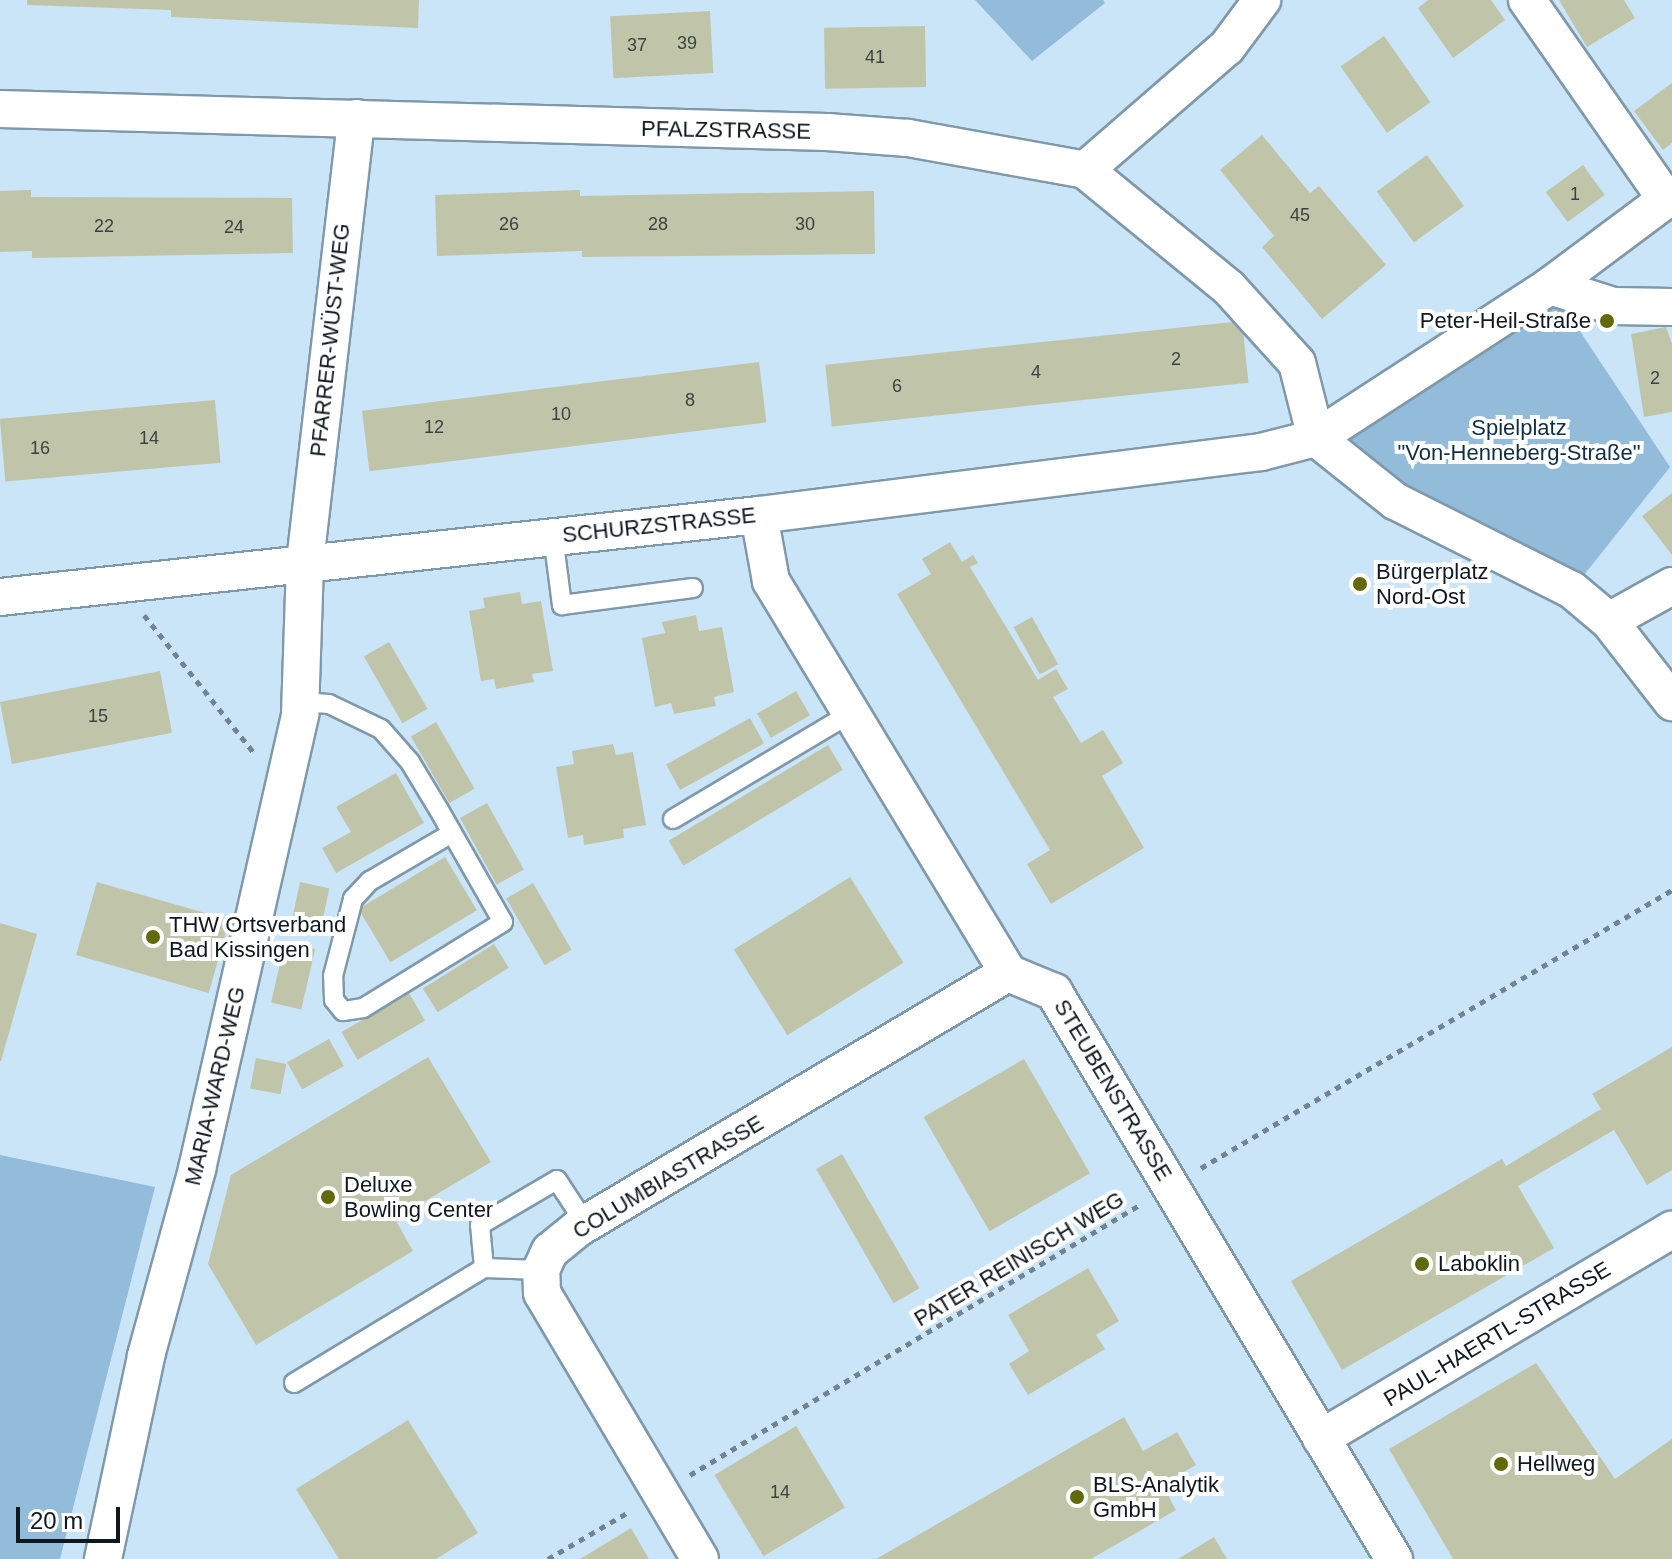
<!DOCTYPE html>
<html>
<head>
<meta charset="utf-8">
<style>
	body { margin:0 }
	#map { position:relative; width:1672px; height:1559px; overflow:hidden; background:#cbe5f8; font-family:Helvetica,sans-serif }
	div>[style] { position:absolute }
	[style*='--x'] { left:calc(var(--x)*1px); top:calc(var(--y)*1px); width:calc(var(--w)*1px); rotate:calc(var(--a)*1deg) }
	.green>* { inset:0; background:#92bcda }
	.building>* { inset:0; background:#c0c5a9; transform-origin:0 0 }
	.path>* { height:5px; margin-top:-2.5px; transform-origin:0; background:repeating-linear-gradient(90deg,#728491 0 6px,transparent 0 12px) }
	.roads { filter:drop-shadow(2px 0 #8099aa) drop-shadow(-2px 0 #8099aa) drop-shadow(0 2px #8099aa) drop-shadow(0 -2px #8099aa) }
	.service>* { height:18px; margin:-9px; padding:0 9px; transform-origin:9px; border-radius:9px; background:#fff }
	.minor>* { height:36px; margin:-18px; padding:0 18px; transform-origin:18px; border-radius:18px; background:#fff }
	.dots>* { width:22px; height:22px; translate:-50% -50%; box-sizing:border-box; border:4px solid #fff; border-radius:50% }
	span { translate:-50% -50%; white-space:nowrap; text-align:center; line-height:1.15; -webkit-text-stroke:8px #fff; paint-order:stroke }
	.number-label { font-size:18px; color:#3b4341 }
	.number-label span { -webkit-text-stroke-width:0 }
	.street-label { font-size:22px; color:#0f181e }
	.poi-label { font-size:22px; color:#0f181e }
	.right { translate:-100% -50%; text-align:right }
	.left { translate:0 -50%; text-align:left }
	.park-label { font-size:22px; color:#0e2f43 }
	.scale { position:absolute; left:16px; top:1507px; width:104px; height:36px; box-sizing:border-box; border:4px solid #0f181e; border-top:0; padding-left:10px; font-size:24px; line-height:28px; white-space:nowrap; color:#0f181e; -webkit-text-stroke:6px #fff; paint-order:stroke }
</style>
</head>
<body>
<div id="map">
	<div class="green">
		<i style="clip-path:polygon(975px 0,1103px 0,1105px 3px,1032px 61px)"></i>
		<i style="clip-path:polygon(1550px 286px,1670px 467px,1572px 590px,1316px 438px)"></i>
		<i style="clip-path:polygon(0 1155px,155px 1187px,60px 1559px,0 1559px)"></i>
	</div>
	<div class="building">
		<i style="clip-path:polygon(27px 0,419px 0,418px 28px,171px 17px,171px 10px,27px 5px)"></i>
		<i style="clip-path:polygon(1428px 0,1491px 0,1505px 20px,1453px 58px,1418px 8px)"></i>
		<i style="clip-path:polygon(1559px 0,1624px 0,1635px 18px,1587px 47px)"></i>
		<i style="left:710px;top:11px;width:62px;height:100px;rotate:87deg"></i>
		<i style="left:925px;top:26px;width:61px;height:101px;rotate:89deg"></i>
		<i style="left:1384px;top:36px;width:81px;height:53px;rotate:55deg"></i>
		<i style="clip-path:polygon(1672px 83px,1672px 143px,1663px 150px,1634px 111px)"></i>
		<i style="clip-path:polygon(1262px 135px,1310px 193px,1319px 186px,1386px 265px,1322px 319px,1262px 247px,1274px 236px,1220px 170px)"></i>
		<i style="left:1427px;top:155px;width:63px;height:62px;rotate:54deg"></i>
		<i style="left:1583px;top:165px;width:37px;height:46px;rotate:54deg"></i>
		<i style="clip-path:polygon(31px 190px,31px 197px,292px 198px,293px 253px,32px 258px,32px 251px,0 252px,0 191px)"></i>
		<i style="clip-path:polygon(580px 190px,580px 196px,874px 191px,875px 254px,582px 257px,582px 251px,437px 256px,435px 195px)"></i>
		<i style="left:1242px;top:321px;width:62px;height:419px;rotate:84deg"></i>
		<i style="clip-path:polygon(1666px 327px,1672px 344px,1672px 412px,1644px 417px,1631px 334px)"></i>
		<i style="left:759px;top:362px;width:61px;height:400px;rotate:83deg"></i>
		<i style="left:215px;top:400px;width:63px;height:216px;rotate:85deg"></i>
		<i style="clip-path:polygon(1672px 493px,1672px 555px,1642px 516px)"></i>
		<i style="clip-path:polygon(950px 542px,962px 562px,973px 555px,978px 563px,970px 567px,1038px 680px,1056px 669px,1068px 689px,1053px 697px,1081px 743px,1103px 730px,1123px 763px,1102px 776px,1144px 848px,1051px 904px,1027px 864px,1050px 850px,897px 594px,931px 574px,922px 559px)"></i>
		<i style="clip-path:polygon(520px 592px,522px 604px,541px 601px,553px 671px,532px 674px,534px 682px,496px 689px,494px 679px,481px 681px,469px 611px,485px 608px,483px 598px)"></i>
		<i style="clip-path:polygon(696px 615px,699px 631px,722px 627px,734px 692px,714px 697px,716px 706px,674px 714px,671px 703px,655px 707px,642px 638px,665px 633px,662px 622px)"></i>
		<i style="left:1032px;top:617px;width:54px;height:21px;rotate:61deg"></i>
		<i style="left:389px;top:642px;width:77px;height:29px;rotate:60deg"></i>
		<i style="left:160px;top:671px;width:63px;height:163px;rotate:79deg"></i>
		<i style="left:796px;top:691px;width:28px;height:45px;rotate:60deg"></i>
		<i style="left:750px;top:718px;width:29px;height:96px;rotate:61deg"></i>
		<i style="left:436px;top:722px;width:77px;height:29px;rotate:60deg"></i>
		<i style="clip-path:polygon(613px 744px,616px 755px,633px 752px,646px 825px,623px 829px,624px 838px,584px 845px,583px 835px,568px 838px,556px 767px,574px 764px,572px 751px)"></i>
		<i style="left:828px;top:745px;width:29px;height:186px;rotate:59deg"></i>
		<i style="clip-path:polygon(396px 773px,424px 823px,336px 873px,322px 848px,351px 832px,336px 807px)"></i>
		<i style="left:487px;top:803px;width:76px;height:31px;rotate:61deg"></i>
		<i style="left:445px;top:857px;width:62px;height:101px;rotate:59deg"></i>
		<i style="left:850px;top:877px;width:101px;height:137px;rotate:58deg"></i>
		<i style="left:97px;top:882px;width:138px;height:76px;rotate:16deg"></i>
		<i style="left:300px;top:882px;width:30px;height:49px;rotate:12deg"></i>
		<i style="left:533px;top:883px;width:77px;height:31px;rotate:60deg"></i>
		<i style="clip-path:polygon(0 923px,37px 934px,1px 1061px,0 1061px)"></i>
		<i style="left:285px;top:942px;width:31px;height:62px;rotate:13deg"></i>
		<i style="left:494px;top:944px;width:28px;height:84px;rotate:58deg"></i>
		<i style="left:409px;top:993px;width:32px;height:78px;rotate:60deg"></i>
		<i style="left:329px;top:1039px;width:31px;height:48px;rotate:61deg"></i>
		<i style="clip-path:polygon(1672px 1047px,1672px 1170px,1647px 1185px,1614px 1130px,1518px 1186px,1554px 1248px,1342px 1370px,1291px 1281px,1502px 1159px,1506px 1166px,1601px 1109px,1592px 1094px)"></i>
		<i style="clip-path:polygon(428px 1057px,491px 1162px,395px 1219px,413px 1251px,256px 1345px,208px 1264px,231px 1175px)"></i>
		<i style="left:256px;top:1058px;width:31px;height:31px;rotate:11deg"></i>
		<i style="left:1024px;top:1059px;width:132px;height:116px;rotate:60deg"></i>
		<i style="left:842px;top:1154px;width:155px;height:30px;rotate:60deg"></i>
		<i style="clip-path:polygon(1088px 1268px,1119px 1321px,1096px 1335px,1105px 1349px,1028px 1395px,1009px 1364px,1029px 1351px,1008px 1315px)"></i>
		<i style="clip-path:polygon(1536px 1363px,1615px 1479px,1672px 1439px,1672px 1559px,1453px 1559px,1389px 1449px)"></i>
		<i style="clip-path:polygon(1124px 1417px,1143px 1451px,1177px 1432px,1196px 1465px,1162px 1484px,1176px 1510px,1091px 1559px,876px 1559px)"></i>
		<i style="clip-path:polygon(408px 1420px,478px 1533px,436px 1559px,339px 1559px,296px 1489px)"></i>
		<i style="left:796px;top:1426px;width:95px;height:95px;rotate:59deg"></i>
		<i style="clip-path:polygon(631px 1528px,649px 1559px,580px 1559px)"></i>
		<i style="clip-path:polygon(1214px 1537px,1227px 1559px,1178px 1559px)"></i>
	</div>
	<div class="path">
		<i style="--x:144;--y:615;--w:178;--a:51.4"></i>
		<i style="--x:1201;--y:1168;--w:547;--a:-30.55"></i>
		<i style="--x:690;--y:1475;--w:526;--a:-31"></i>
		<i style="--x:548;--y:1559;--w:95;--a:-30.3"></i>
	</div>
	<div class="roads">
		<div class="service">
			<i style="--x:553;--y:536;--w:70;--a:82.6"></i>
			<i style="--x:562;--y:605;--w:132;--a:-7.4"></i>
			<i style="--x:301;--y:702;--w:28;--a:4"></i>
			<i style="--x:329;--y:704;--w:58;--a:25.7"></i>
			<i style="--x:381;--y:729;--w:44;--a:48.7"></i>
			<i style="--x:410;--y:762;--w:56;--a:58.9"></i>
			<i style="--x:439;--y:810;--w:129;--a:60.3"></i>
			<i style="--x:503;--y:922;--w:164;--a:148.4"></i>
			<i style="--x:363;--y:1008;--w:20;--a:171"></i>
			<i style="--x:343;--y:1011;--w:14;--a:-129"></i>
			<i style="--x:334;--y:1000;--w:24;--a:-92"></i>
			<i style="--x:333;--y:976;--w:80;--a:-75.4"></i>
			<i style="--x:353;--y:899;--w:25;--a:-47"></i>
			<i style="--x:370;--y:881;--w:95;--a:-30.3"></i>
			<i style="--x:673;--y:819;--w:207;--a:-30.8"></i>
			<i style="--x:484;--y:1268;--w:43;--a:-95.3"></i>
			<i style="--x:480;--y:1225;--w:89;--a:-30.3"></i>
			<i style="--x:557;--y:1180;--w:51;--a:56.9"></i>
			<i style="--x:294;--y:1383;--w:222;--a:-31.2"></i>
			<i style="--x:484;--y:1268;--w:57;--a:2"></i>
		</div>
		<div class="minor">
			<i style="--x:1527;--y:0;--w:243;--a:55.1"></i>
			<i style="--x:0;--y:109;--w:827;--a:1.59"></i>
			<i style="--x:827;--y:132;--w:81;--a:4.2"></i>
			<i style="--x:908;--y:138;--w:180;--a:10.2"></i>
			<i style="--x:1085;--y:170;--w:186;--a:39.3"></i>
			<i style="--x:1229;--y:288;--w:101;--a:47.8"></i>
			<i style="--x:1297;--y:363;--w:77;--a:75.8"></i>
			<i style="--x:1085;--y:170;--w:188;--a:-40.9"></i>
			<i style="--x:1227;--y:47;--w:59;--a:-53.3"></i>
			<i style="--x:1550;--y:286;--w:66;--a:17.6"></i>
			<i style="--x:1613;--y:306;--w:59;--a:1"></i>
			<i style="--x:1316;--y:438;--w:101;--a:38.6"></i>
			<i style="--x:1395;--y:501;--w:198;--a:26.7"></i>
			<i style="--x:1572;--y:590;--w:48;--a:40"></i>
			<i style="--x:1609;--y:621;--w:103;--a:52.1"></i>
			<i style="--x:759;--y:515;--w:67;--a:79.7"></i>
			<i style="--x:771;--y:581;--w:458;--a:58.8"></i>
			<i style="--x:1008;--y:973;--w:50;--a:22.4"></i>
			<i style="--x:1054;--y:992;--w:661;--a:59.05"></i>
			<i style="--x:0;--y:597;--w:763;--a:-6.17"></i>
			<i style="--x:759;--y:515;--w:506;--a:-7.15"></i>
			<i style="--x:1261;--y:452;--w:57;--a:-14.3"></i>
			<i style="--x:1316;--y:438;--w:279;--a:-33"></i>
			<i style="--x:1550;--y:286;--w:152;--a:-36.7"></i>
			<i style="--x:1609;--y:621;--w:72;--a:-29.1"></i>
			<i style="--x:1321;--y:1438;--w:408;--a:-30.7"></i>
			<i style="--x:103;--y:1559;--w:208;--a:-78"></i>
			<i style="--x:146;--y:1356;--w:194;--a:-74.7"></i>
			<i style="--x:197;--y:1169;--w:467;--a:-77.2"></i>
			<i style="--x:300;--y:714;--w:152;--a:-88.1"></i>
			<i style="--x:305;--y:562;--w:447;--a:-83.4"></i>
			<i style="--x:700;--y:1559;--w:309;--a:-120.7"></i>
			<i style="--x:542;--y:1293;--w:23;--a:-92"></i>
			<i style="--x:541;--y:1270;--w:21;--a:-65"></i>
			<i style="--x:550;--y:1251;--w:38;--a:-39"></i>
			<i style="--x:580;--y:1227;--w:498;--a:-30.7"></i>
		</div>
	</div>
	<div class="dots">
		<i style="left:1607px;top:321px;background:#61690b"></i>
		<i style="left:1360px;top:584px;background:#61690b"></i>
		<i style="left:153px;top:937px;background:#61690b"></i>
		<i style="left:328px;top:1197px;background:#61690b"></i>
		<i style="left:1422px;top:1264px;background:#61690b"></i>
		<i style="left:1501px;top:1464px;background:#61690b"></i>
		<i style="left:1077px;top:1497px;background:#61690b"></i>
	</div>
	<div class="number-label">
		<span style="left:687px;top:43px">39</span>
		<span style="left:637px;top:45px">37</span>
		<span style="left:875px;top:57px">41</span>
		<span style="left:1575px;top:194px">1</span>
		<span style="left:1300px;top:215px">45</span>
		<span style="left:509px;top:224px">26</span>
		<span style="left:658px;top:224px">28</span>
		<span style="left:805px;top:224px">30</span>
		<span style="left:104px;top:226px">22</span>
		<span style="left:234px;top:227px">24</span>
		<span style="left:1176px;top:359px">2</span>
		<span style="left:1036px;top:372px">4</span>
		<span style="left:1655px;top:378px">2</span>
		<span style="left:897px;top:386px">6</span>
		<span style="left:690px;top:400px">8</span>
		<span style="left:561px;top:414px">10</span>
		<span style="left:434px;top:427px">12</span>
		<span style="left:149px;top:438px">14</span>
		<span style="left:40px;top:448px">16</span>
		<span style="left:98px;top:716px">15</span>
		<span style="left:780px;top:1492px">14</span>
	</div>
	<div class="street-label">
		<span style="left:726px;top:130px;rotate:1deg">PFALZSTRASSE</span>
		<span style="left:330px;top:340px;rotate:-84deg">PFARRER-WÜST-WEG</span>
		<span style="left:659px;top:525px;rotate:-6deg">SCHURZSTRASSE</span>
		<span style="left:215px;top:1086px;rotate:-77deg">MARIA-WARD-WEG</span>
		<span style="left:1113px;top:1090px;rotate:59deg">STEUBENSTRASSE</span>
		<span style="left:668px;top:1177px;rotate:-31deg">COLUMBIASTRASSE</span>
		<span style="left:1019px;top:1259px;rotate:-31deg">PATER REINISCH WEG</span>
		<span style="left:1497px;top:1334px;rotate:-31deg">PAUL-HAERTL-STRASSE</span>
	</div>
	<div class="poi-label">
		<span class="right" style="left:1591px;top:321px">Peter-Heil-Straße</span>
		<span class="left" style="left:1376px;top:584px">Bürgerplatz<br>Nord-Ost</span>
		<span class="left" style="left:169px;top:937px">THW Ortsverband<br>Bad Kissingen</span>
		<span class="left" style="left:344px;top:1197px">Deluxe<br>Bowling Center</span>
		<span class="left" style="left:1438px;top:1264px">Laboklin</span>
		<span class="left" style="left:1517px;top:1464px">Hellweg</span>
		<span class="left" style="left:1093px;top:1497px">BLS-Analytik<br>GmbH</span>
	</div>
	<div class="park-label">
		<span style="left:1519px;top:440px">Spielplatz<br>"Von-Henneberg-Straße"</span>
	</div>
	<div class="scale">20 m</div>
</div>
</body>
</html>
